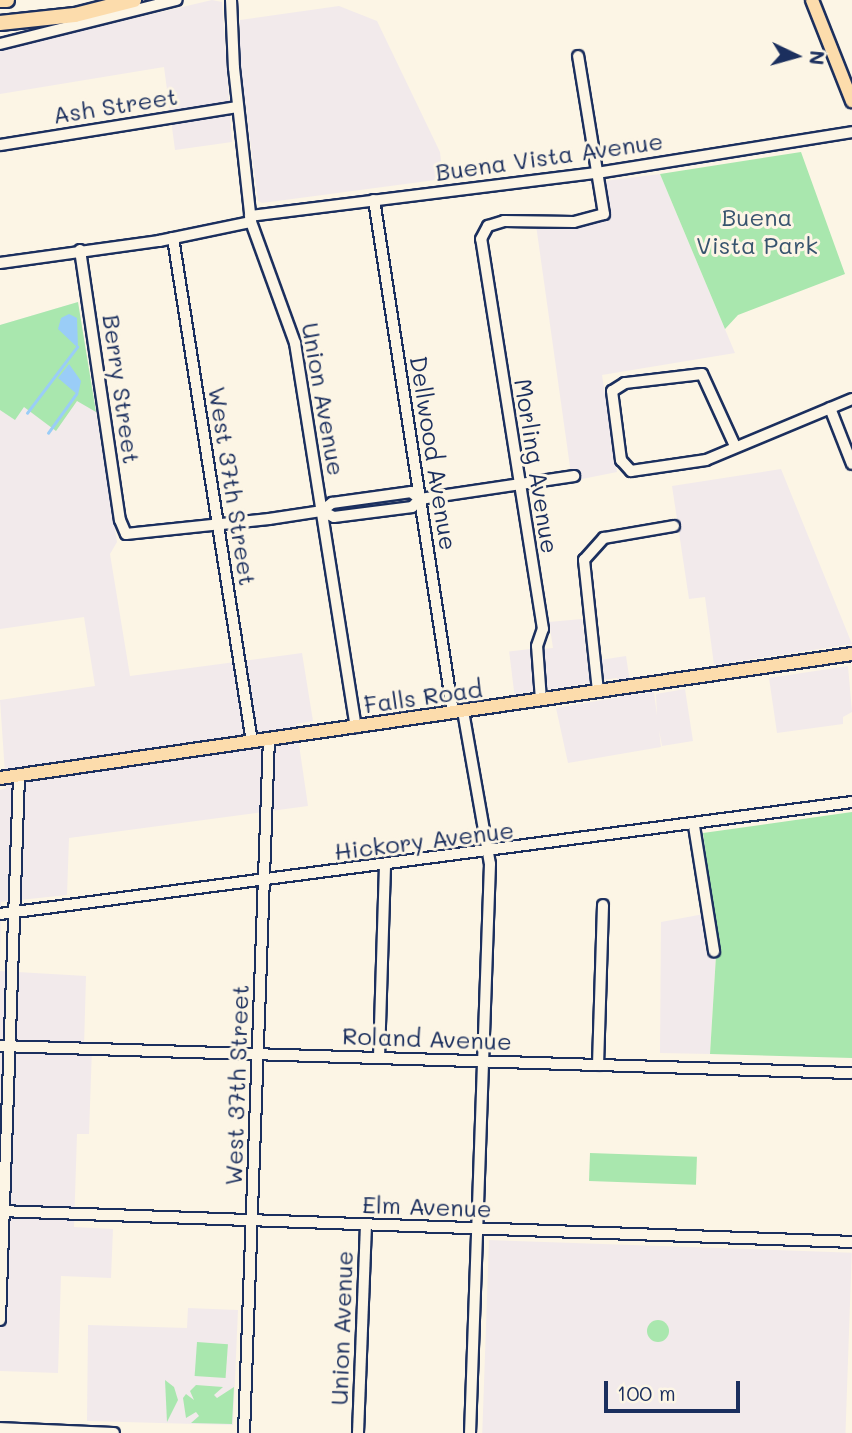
<!DOCTYPE html>
<html>
<head>
<meta charset="utf-8">
<style>
	body { margin:0 }
	#map { position:relative; width:852px; height:1433px; overflow:hidden; background:#fcf5e5; font-family:Mali,sans-serif }
	div>[style] { position:absolute }
	[style*='--x'] { left:calc(var(--x)*1px); top:calc(var(--y)*1px); width:calc(var(--w)*1px); rotate:calc(var(--a)*1deg) }
	.built>* { inset:0; background:#f2eaeb; transform-origin:0 0 }
	.green>* { inset:0; background:#a9e7ae; transform-origin:0 0 }
	.round { border-radius:50% }
	.water>* { inset:0; background:#9acdf7 }
	.pier>* { inset:0; background:#fcf5e5 }
	.stream>* { height:2.5px; margin:-1.25px; padding:0 1.25px; transform-origin:1.25px; border-radius:1.25px; background:#9acdf7 }
	.roads { filter:drop-shadow(2px 0 #1b2f5e) drop-shadow(-2px 0 #1b2f5e) drop-shadow(0 2px #1b2f5e) drop-shadow(0 -2px #1b2f5e) }
	.minor>* { height:10px; margin:-5px; padding:0 5px; transform-origin:5px; border-radius:5px; background:#fcf5e5 }
	.major>* { height:12px; margin:-6px; padding:0 6px; transform-origin:6px; border-radius:6px; background:#fcdcac }
	.highway>* { height:14px; margin:-7px; padding:0 7px; transform-origin:7px; border-radius:7px; background:#fcdcac }
	span { translate:-50% -50%; white-space:nowrap; text-align:center; line-height:1.15; -webkit-text-stroke:6px #fcf5e5; paint-order:stroke }
	.street-label { font-size:24px; color:#1b2f5e }
	.park-label { font-size:24px; color:#37546e }
	.north { position:absolute; left:761px; top:21px; width:70px; height:70px; -webkit-text-stroke:5px #fcf5e5; paint-order:stroke; rotate:95deg; font-size:19px; font-weight:700; line-height:28px; text-align:center; color:#1b2f5e }
	.north::after { content:''; display:block; margin:auto; width:24px; height:32px; background:#1b2f5e; clip-path:polygon(50% 0,100% 100%,50% 72%,0 100%) }
	.scale { position:absolute; left:604px; top:1381px; width:136px; height:32px; box-sizing:border-box; border:4px solid #1b2f5e; border-top:0; padding-left:9px; font-size:21px; line-height:24px; white-space:nowrap; color:#1b2f5e; -webkit-text-stroke:5px #fcf5e5; paint-order:stroke }
</style>
</head>
<body>
<div id="map">
	<div class="built">
		<i style="clip-path:polygon(212px 0,222px 2px,232px 142px,175px 150px,164px 67px,0 94px,0 50px)"></i>
		<i style="clip-path:polygon(339px 6px,377px 21px,440px 152px,443px 179px,262px 203px,258px 201px,240px 62px,240px 20px)"></i>
		<i style="clip-path:polygon(660px 174px,735px 353px,602px 375px,617px 472px,572px 481px,536px 225px,597px 216px,593px 187px,588px 183px)"></i>
		<i style="clip-path:polygon(78px 302px,117px 542px,110px 554px,130px 676px,302px 653px,313px 721px,296px 724px,308px 806px,69px 838px,67px 895px,1px 902px,0 962px,0 790px,6px 788px,0 700px,95px 686px,84px 617px,0 629px,0 325px)"></i>
		<i style="clip-path:polygon(781px 469px,852px 644px,714px 665px,705px 597px,689px 599px,672px 486px)"></i>
		<i style="clip-path:polygon(582px 619px,590px 683px,545px 690px,541px 649px,553px 648px,549px 622px)"></i>
		<i style="left:530px;top:649px;width:43px;height:21px;rotate:83deg"></i>
		<i style="clip-path:polygon(626px 656px,632px 695px,654px 692px,657px 716px,656px 694px,685px 689px,693px 741px,662px 746px,659px 730px,661px 747px,568px 763px,556px 708px,620px 697px,617px 678px,602px 680px,600px 660px)"></i>
		<i style="clip-path:polygon(848px 666px,852px 712px,843px 717px,843px 724px,777px 733px,769px 678px)"></i>
		<i style="clip-path:polygon(704px 914px,716px 953px,710px 1054px,660px 1053px,661px 922px)"></i>
		<i style="clip-path:polygon(0 971px,86px 976px,84px 1047px,92px 1048px,89px 1134px,77px 1134px,74px 1227px,113px 1229px,111px 1278px,61px 1276px,58px 1373px,0 1371px)"></i>
		<i style="left:489px;top:1240px;width:363px;height:193px;rotate:2deg"></i>
		<i style="clip-path:polygon(188px 1308px,238px 1310px,233px 1425px,87px 1421px,88px 1325px,187px 1328px)"></i>
	</div>
	<div class="green">
		<i style="clip-path:polygon(801px 152px,845px 274px,738px 315px,725px 329px,660px 174px)"></i>
		<i style="clip-path:polygon(78px 302px,96px 412px,77px 401px,56px 431px,24px 407px,15px 420px,0 410px,0 325px)"></i>
		<i style="clip-path:polygon(852px 812px,852px 1058px,710px 1054px,717px 939px,703px 833px)"></i>
		<i style="left:590px;top:1153px;width:107px;height:28px;rotate:2deg"></i>
		<i class="round" style="left:647px;top:1320px;width:22px;height:22px"></i>
		<i style="left:197px;top:1342px;width:31px;height:34px;rotate:4deg"></i>
		<i style="clip-path:polygon(165px 1380px,174px 1387px,178px 1400px,167px 1422px)"></i>
		<i style="clip-path:polygon(196px 1385px,223px 1387px,214px 1395px,217px 1398px,234px 1387px,232px 1424px,191px 1423px,199px 1416px,196px 1412px,186px 1418px,183px 1398px,186px 1394px,194px 1400px,190px 1391px)"></i>
	</div>
	<div class="water">
		<i style="clip-path:polygon(69px 314px,77px 318px,78px 348px,58px 329px,61px 318px)"></i>
		<i style="clip-path:polygon(69px 364px,81px 381px,78px 395px,58px 378px)"></i>
	</div>
	<div class="pier">
		<i style="clip-path:polygon(0 0,125px 0,0 23px)"></i>
	</div>
	<div class="stream">
		<i style="--x:27;--y:413;--w:83;--a:-52.9"></i>
		<i style="--x:48;--y:433;--w:48;--a:-54.3"></i>
	</div>
	<div class="roads">
		<div class="minor">
			<i style="--x:231;--y:0;--w:68;--a:87.5"></i>
			<i style="--x:234;--y:68;--w:155;--a:83.7"></i>
			<i style="--x:251;--y:222;--w:129;--a:70"></i>
			<i style="--x:295;--y:343;--w:389;--a:81"></i>
			<i style="--x:0;--y:44;--w:182;--a:-14"></i>
			<i style="--x:0;--y:145;--w:240;--a:-9.1"></i>
			<i style="--x:374;--y:200;--w:519;--a:81.25"></i>
			<i style="--x:250;--y:216;--w:350;--a:-7.1"></i>
			<i style="--x:597;--y:173;--w:258;--a:-9.1"></i>
			<i style="--x:173;--y:238;--w:510;--a:81.09"></i>
			<i style="--x:80;--y:250;--w:273;--a:81.6"></i>
			<i style="--x:120;--y:520;--w:15;--a:67"></i>
			<i style="--x:126;--y:534;--w:144;--a:-6"></i>
			<i style="--x:269;--y:519;--w:54;--a:-8.6"></i>
			<i style="--x:322;--y:511;--w:13;--a:-39"></i>
			<i style="--x:332;--y:503;--w:80;--a:-7.9"></i>
			<i style="--x:411;--y:492;--w:11;--a:38"></i>
			<i style="--x:0;--y:263;--w:161;--a:-7.9"></i>
			<i style="--x:159;--y:241;--w:94;--a:-11.7"></i>
			<i style="--x:830;--y:408;--w:60;--a:68.6"></i>
			<i style="--x:735;--y:446;--w:79;--a:-114.6"></i>
			<i style="--x:702;--y:374;--w:78;--a:173.3"></i>
			<i style="--x:625;--y:383;--w:15;--a:148"></i>
			<i style="--x:612;--y:391;--w:70;--a:82.6"></i>
			<i style="--x:621;--y:460;--w:15;--a:48"></i>
			<i style="--x:631;--y:471;--w:76;--a:-8.3"></i>
			<i style="--x:706;--y:460;--w:158;--a:-22.7"></i>
			<i style="--x:322;--y:511;--w:13;--a:27"></i>
			<i style="--x:334;--y:517;--w:79;--a:-7.3"></i>
			<i style="--x:412;--y:507;--w:11;--a:-45"></i>
			<i style="--x:420;--y:499;--w:156;--a:-8.5"></i>
			<i style="--x:598;--y:691;--w:132;--a:-96.1"></i>
			<i style="--x:584;--y:560;--w:30;--a:-48"></i>
			<i style="--x:604;--y:538;--w:71;--a:-9.7"></i>
			<i style="--x:541;--y:700;--w:54;--a:-94.2"></i>
			<i style="--x:537;--y:646;--w:18;--a:-71"></i>
			<i style="--x:543;--y:629;--w:395;--a:-99"></i>
			<i style="--x:481;--y:239;--w:15;--a:-62"></i>
			<i style="--x:488;--y:226;--w:17;--a:-17"></i>
			<i style="--x:504;--y:221;--w:70;--a:0.8"></i>
			<i style="--x:574;--y:222;--w:31;--a:-15"></i>
			<i style="--x:604;--y:214;--w:160;--a:-99.3"></i>
			<i style="--x:463;--y:711;--w:155;--a:80"></i>
			<i style="--x:490;--y:864;--w:569;--a:92.01"></i>
			<i style="--x:694;--y:826;--w:127;--a:80.9"></i>
			<i style="--x:0;--y:914;--w:859;--a:-7.49"></i>
			<i style="--x:0;--y:1046;--w:852;--a:1.82"></i>
			<i style="--x:379;--y:1057;--w:191;--a:-88.2"></i>
			<i style="--x:598;--y:1065;--w:160;--a:-88.2"></i>
			<i style="--x:0;--y:1211;--w:853;--a:2.08"></i>
			<i style="--x:0;--y:1320;--w:545;--a:-88"></i>
			<i style="--x:0;--y:1428;--w:114;--a:2.5"></i>
			<i style="--x:244;--y:1433;--w:694;--a:-87.94"></i>
			<i style="--x:358;--y:1433;--w:209;--a:-87.8"></i>
		</div>
		<div class="major">
			<i style="--x:812;--y:0;--w:109;--a:68.4"></i>
			<i style="--x:0;--y:778;--w:861;--a:-8.28"></i>
		</div>
		<div class="highway">
			<i style="--x:0;--y:0;--w:7;--a:0"></i>
			<i style="--x:0;--y:23;--w:75;--a:-6.1"></i>
			<i style="--x:75;--y:15;--w:61;--a:-14.3"></i>
		</div>
	</div>
	<div class="street-label">
		<span style="left:115px;top:105px;rotate:-9deg">Ash Street</span>
		<span style="left:549px;top:156px;rotate:-8deg">Buena Vista Avenue</span>
		<span style="left:122px;top:389px;rotate:82deg">Berry Street</span>
		<span style="left:324px;top:399px;rotate:80deg">Union Avenue</span>
		<span style="left:434px;top:453px;rotate:81deg">Dellwood Avenue</span>
		<span style="left:537px;top:466px;rotate:81deg">Morling Avenue</span>
		<span style="left:233px;top:486px;rotate:81deg">West 37th Street</span>
		<span style="left:423px;top:696px;rotate:-8deg">Falls Road</span>
		<span style="left:424px;top:840px;rotate:-7deg">Hickory Avenue</span>
		<span style="left:427px;top:1038px;rotate:2deg">Roland Avenue</span>
		<span style="left:236px;top:1085px;rotate:-88deg">West 37th Street</span>
		<span style="left:427px;top:1206px;rotate:2deg">Elm Avenue</span>
		<span style="left:341px;top:1328px;rotate:-88deg">Union Avenue</span>
	</div>
	<div class="park-label">
		<span style="left:757px;top:231px">Buena<br>Vista Park</span>
	</div>
	<div class="north">N</div>
	<div class="scale">100 m</div>
</div>
</body>
</html>
